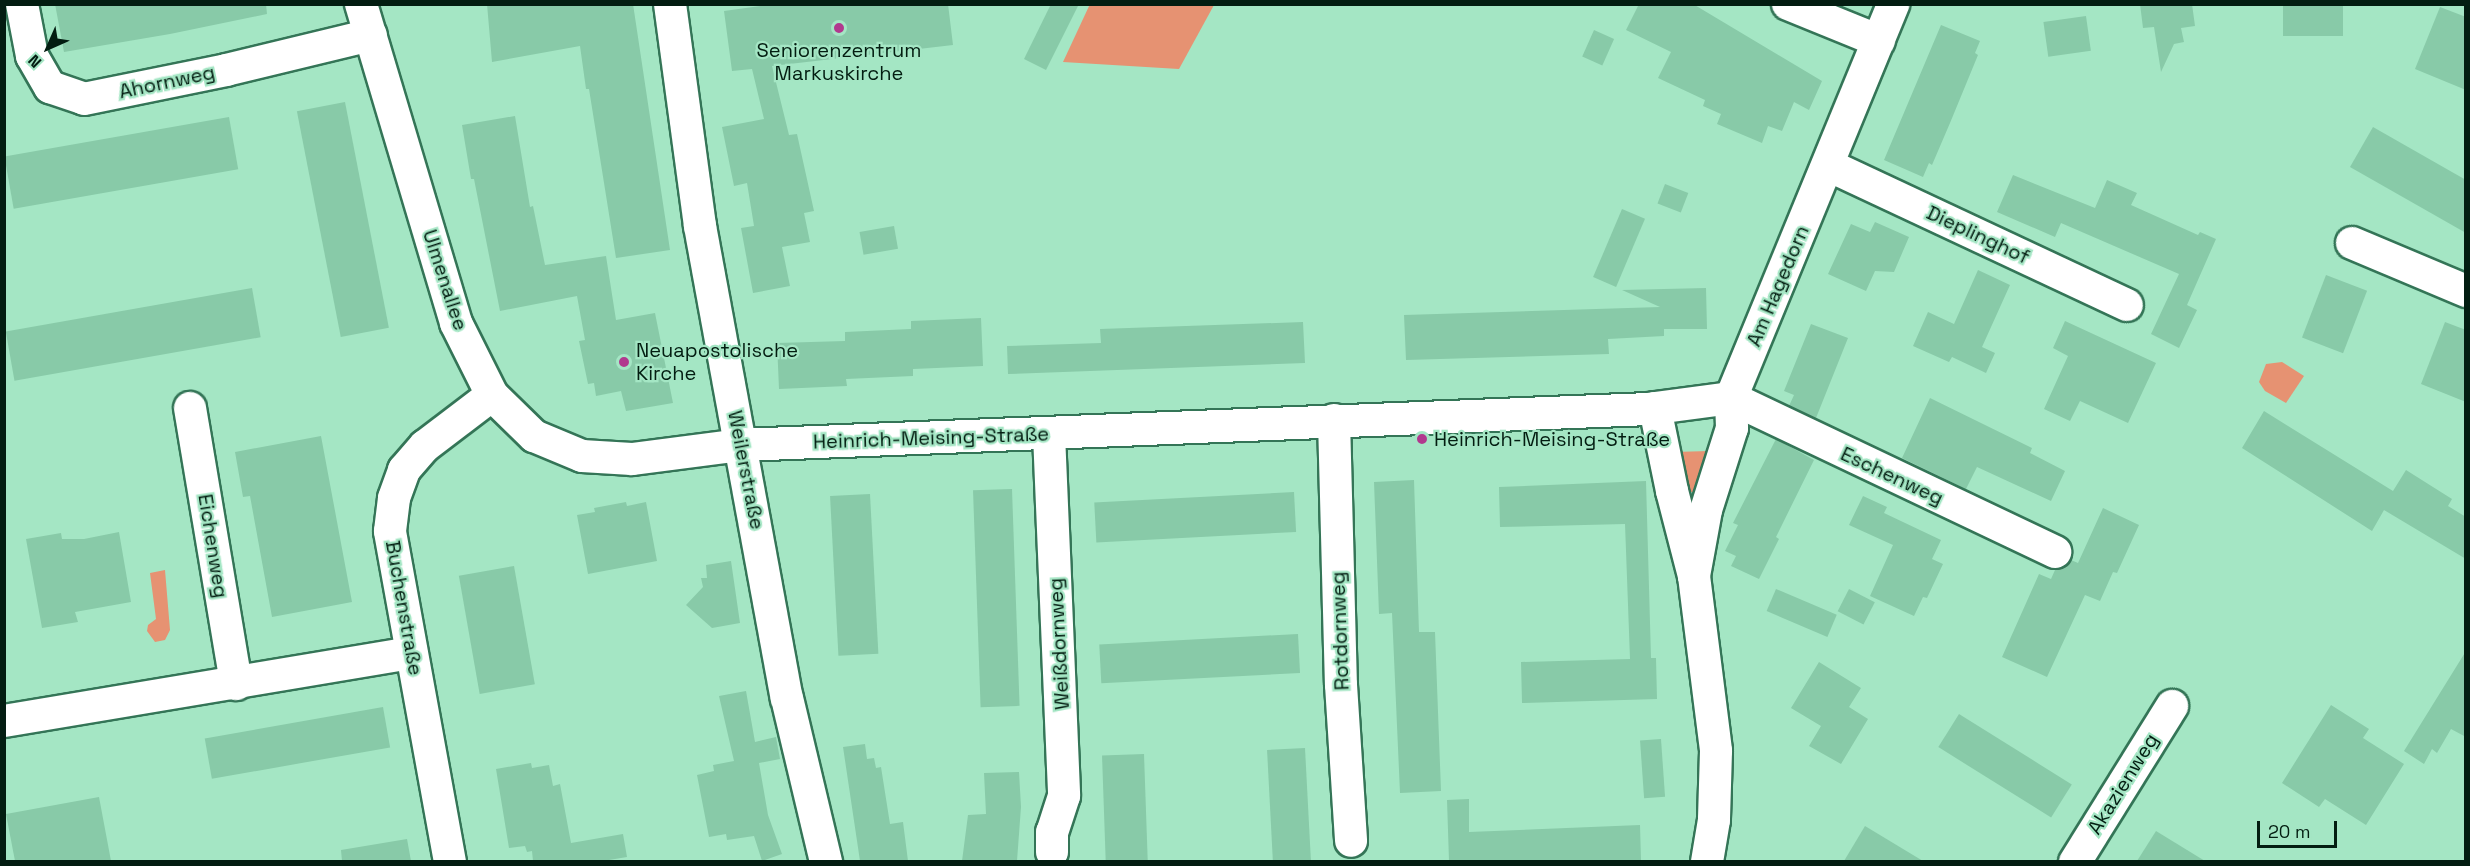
<!DOCTYPE html>
<html>
<head>
<meta charset="utf-8">
<style>
	body { margin:0 }
	#map { position:relative; width:2470px; height:866px; overflow:hidden; background:#a4e6c4; font-family:"Space Grotesk",sans-serif }
	div>[style] { position:absolute }
	[style*='--x'] { left:calc(var(--x)*1px); top:calc(var(--y)*1px); width:calc(var(--w)*1px); rotate:calc(var(--a)*1deg) }
	.green>* { inset:0; background:#e69272 }
	.building>* { inset:0; background:#88caa8; transform-origin:0 0 }
	.roads { filter:drop-shadow(2px 0 #347557) drop-shadow(-2px 0 #347557) drop-shadow(0 2px #347557) drop-shadow(0 -2px #347557) }
	.minor>* { height:32px; margin:-16px; padding:0 16px; transform-origin:16px; border-radius:16px; background:#fff }
	.dots>* { width:16px; height:16px; translate:-50% -50%; box-sizing:border-box; border:3px solid #a4e6c4; border-radius:50% }
	span { translate:-50% -50%; white-space:nowrap; text-align:center; line-height:1.15; -webkit-text-stroke:4.5px #a4e6c4; paint-order:stroke }
	.poi-label { font-size:20px; color:#031d11 }
	.left { translate:0 -50%; text-align:left }
	.street-label { font-size:20px; color:#031d11 }
	.frame { position:absolute; inset:0; border:6px solid #031d11; pointer-events:none }
	.north { position:absolute; left:18px; top:18px; width:60px; height:60px; -webkit-text-stroke:4px #a4e6c4; paint-order:stroke; rotate:225deg; font-size:16px; font-weight:700; line-height:24px; text-align:center; color:#031d11 }
	.north::after { content:''; display:block; margin:auto; width:21px; height:27px; background:#031d11; clip-path:polygon(50% 0,100% 100%,50% 72%,0 100%) }
	.scale { position:absolute; left:2257px; top:821px; width:80px; height:27px; box-sizing:border-box; border:3px solid #031d11; border-top:0; padding-left:8px; font-size:18px; line-height:21px; white-space:nowrap; color:#031d11; -webkit-text-stroke:4px #a4e6c4; paint-order:stroke }
</style>
</head>
<body>
<div id="map">
	<div class="green">
		<i style="clip-path:polygon(1090px 4px,1214px 4px,1214px 5px,1179px 69px,1063px 62px)"></i>
		<i style="clip-path:polygon(2282px 362px,2304px 376px,2286px 403px,2265px 391px,2259px 382px,2266px 364px)"></i>
		<i style="clip-path:polygon(1709px 451px,1696px 492px,1687px 492px,1674px 452px)"></i>
		<i style="clip-path:polygon(165px 570px,170px 630px,165px 640px,155px 642px,147px 631px,148px 625px,156px 619px,150px 573px)"></i>
	</div>
	<div class="building">
		<i style="clip-path:polygon(55px 4px,266px 4px,267px 14px,170px 34px,64px 52px)"></i>
		<i style="clip-path:polygon(487px 4px,633px 4px,670px 250px,616px 258px,589px 89px,586px 89px,580px 46px,492px 62px)"></i>
		<i style="clip-path:polygon(775px 4px,948px 4px,953px 45px,772px 66px,789px 135px,797px 134px,814px 211px,804px 213px,810px 242px,782px 247px,790px 286px,753px 293px,741px 228px,754px 226px,747px 183px,734px 186px,722px 127px,764px 119px,752px 69px,732px 71px,724px 11px)"></i>
		<i style="clip-path:polygon(1051px 4px,1079px 4px,1046px 70px,1024px 59px)"></i>
		<i style="clip-path:polygon(1639px 4px,1693px 4px,1822px 81px,1809px 110px,1794px 102px,1782px 131px,1768px 126px,1762px 143px,1717px 124px,1721px 114px,1703px 106px,1705px 100px,1658px 78px,1671px 52px,1626px 30px)"></i>
		<i style="clip-path:polygon(2140px 4px,2192px 4px,2195px 26px,2181px 28px,2184px 42px,2174px 44px,2161px 72px,2154px 27px,2143px 28px)"></i>
		<i style="left:2283px;top:4px;width:60px;height:32px"></i>
		<i style="clip-path:polygon(2440px 7px,2466px 17px,2466px 90px,2415px 69px)"></i>
		<i style="left:2086px;top:16px;width:35px;height:43px;rotate:82deg"></i>
		<i style="clip-path:polygon(1941px 25px,1980px 41px,1975px 53px,1978px 55px,1950px 123px,1932px 165px,1929px 163px,1923px 177px,1884px 160px)"></i>
		<i style="left:1594px;top:30px;width:22px;height:29px;rotate:24deg"></i>
		<i style="left:345px;top:102px;width:230px;height:49px;rotate:79deg"></i>
		<i style="clip-path:polygon(515px 116px,530px 207px,533px 206px,545px 265px,606px 256px,616px 320px,655px 313px,673px 403px,626px 411px,621px 391px,596px 396px,594px 383px,588px 384px,579px 341px,585px 340px,577px 296px,500px 311px,474px 179px,471px 179px,462px 125px)"></i>
		<i style="left:229px;top:117px;width:53px;height:228px;rotate:80deg"></i>
		<i style="clip-path:polygon(2373px 127px,2466px 180px,2466px 233px,2350px 167px)"></i>
		<i style="clip-path:polygon(2013px 175px,2095px 208px,2107px 180px,2137px 193px,2131px 205px,2198px 235px,2200px 232px,2216px 239px,2187px 305px,2197px 310px,2179px 348px,2151px 334px,2179px 274px,2061px 223px,2055px 237px,1997px 212px)"></i>
		<i style="left:1665px;top:184px;width:25px;height:21px;rotate:21deg"></i>
		<i style="left:1622px;top:209px;width:25px;height:74px;rotate:23deg"></i>
		<i style="clip-path:polygon(1875px 222px,1909px 237px,1894px 272px,1875px 271px,1866px 291px,1828px 274px,1851px 224px,1870px 232px)"></i>
		<i style="left:894px;top:226px;width:23px;height:35px;rotate:80deg"></i>
		<i style="clip-path:polygon(1978px 270px,2010px 285px,1982px 347px,1995px 353px,1986px 373px,1952px 357px,1949px 362px,1913px 346px,1928px 312px,1954px 324px)"></i>
		<i style="left:2326px;top:275px;width:44px;height:67px;rotate:21deg"></i>
		<i style="left:252px;top:288px;width:50px;height:250px;rotate:80deg"></i>
		<i style="clip-path:polygon(1706px 288px,1707px 329px,1664px 329px,1664px 336px,1608px 339px,1609px 354px,1406px 360px,1404px 315px,1660px 307px,1622px 290px)"></i>
		<i style="clip-path:polygon(981px 318px,983px 366px,913px 369px,913px 376px,846px 379px,847px 386px,779px 389px,777px 343px,845px 341px,845px 332px,911px 329px,911px 321px)"></i>
		<i style="clip-path:polygon(2065px 321px,2156px 363px,2128px 423px,2080px 401px,2070px 421px,2044px 409px,2068px 356px,2053px 348px)"></i>
		<i style="clip-path:polygon(1303px 322px,1305px 363px,1008px 374px,1007px 346px,1101px 343px,1100px 329px)"></i>
		<i style="clip-path:polygon(2445px 322px,2466px 330px,2466px 402px,2421px 384px)"></i>
		<i style="clip-path:polygon(1811px 324px,1848px 338px,1816px 418px,1789px 406px,1794px 395px,1784px 391px)"></i>
		<i style="clip-path:polygon(1930px 398px,2032px 448px,2030px 453px,2065px 471px,2051px 501px,1977px 467px,1966px 489px,1902px 458px)"></i>
		<i style="clip-path:polygon(2264px 411px,2393px 491px,2406px 470px,2452px 499px,2448px 506px,2466px 517px,2466px 559px,2384px 510px,2372px 531px,2242px 448px)"></i>
		<i style="clip-path:polygon(321px 436px,352px 602px,272px 617px,250px 496px,243px 497px,235px 452px)"></i>
		<i style="clip-path:polygon(1776px 439px,1814px 460px,1776px 537px,1779px 539px,1759px 579px,1731px 566px,1736px 556px,1725px 551px,1738px 525px,1733px 523px)"></i>
		<i style="clip-path:polygon(1414px 480px,1419px 632px,1435px 632px,1441px 791px,1400px 793px,1392px 613px,1379px 614px,1374px 482px)"></i>
		<i style="clip-path:polygon(1646px 481px,1651px 658px,1656px 658px,1657px 699px,1522px 703px,1521px 662px,1630px 659px,1625px 524px,1500px 527px,1499px 487px)"></i>
		<i style="left:1012px;top:489px;width:217px;height:39px;rotate:88deg"></i>
		<i style="left:1294px;top:492px;width:40px;height:200px;rotate:87deg"></i>
		<i style="left:870px;top:494px;width:160px;height:40px;rotate:87deg"></i>
		<i style="clip-path:polygon(1863px 496px,1887px 507px,1884px 513px,1941px 540px,1932px 559px,1943px 564px,1927px 598px,1923px 597px,1914px 616px,1870px 596px,1893px 545px,1849px 525px)"></i>
		<i style="clip-path:polygon(626px 502px,627px 506px,646px 502px,657px 561px,588px 574px,577px 515px,595px 512px,594px 508px)"></i>
		<i style="clip-path:polygon(2103px 508px,2139px 525px,2117px 573px,2113px 572px,2100px 601px,2085px 595px,2047px 677px,2002px 657px,2039px 574px,2051px 579px,2055px 570px,2065px 567px,2071px 560px,2078px 563px)"></i>
		<i style="clip-path:polygon(119px 532px,131px 602px,75px 612px,78px 622px,42px 628px,26px 539px,61px 533px,62px 539px,84px 539px)"></i>
		<i style="clip-path:polygon(731px 561px,740px 623px,712px 628px,686px 605px,703px 587px,701px 578px,707px 578px,706px 565px)"></i>
		<i style="left:514px;top:566px;width:120px;height:56px;rotate:80deg"></i>
		<i style="left:1776px;top:589px;width:66px;height:24px;rotate:23deg"></i>
		<i style="left:1849px;top:589px;width:29px;height:25px;rotate:27deg"></i>
		<i style="left:1298px;top:634px;width:39px;height:199px;rotate:87deg"></i>
		<i style="clip-path:polygon(2466px 651px,2466px 737px,2451px 729px,2437px 753px,2432px 749px,2424px 764px,2404px 751px)"></i>
		<i style="clip-path:polygon(1819px 662px,1861px 688px,1849px 707px,1868px 719px,1841px 764px,1809px 746px,1821px 726px,1791px 708px)"></i>
		<i style="clip-path:polygon(746px 691px,755px 742px,776px 737px,780px 759px,759px 763px,768px 815px,782px 854px,762px 861px,754px 836px,727px 840px,726px 834px,709px 837px,697px 775px,714px 771px,713px 765px,734px 761px,719px 696px)"></i>
		<i style="clip-path:polygon(2331px 705px,2369px 729px,2363px 738px,2404px 764px,2366px 825px,2325px 799px,2319px 807px,2282px 783px)"></i>
		<i style="left:383px;top:707px;width:41px;height:181px;rotate:80deg"></i>
		<i style="left:1959px;top:714px;width:133px;height:39px;rotate:32deg"></i>
		<i style="left:1661px;top:739px;width:58px;height:21px;rotate:86deg"></i>
		<i style="clip-path:polygon(865px 744px,867px 759px,874px 758px,876px 768px,881px 767px,890px 824px,903px 822px,908px 861px,860px 861px,843px 747px)"></i>
		<i style="left:1305px;top:748px;width:113px;height:38px;rotate:87deg"></i>
		<i style="left:1144px;top:754px;width:107px;height:42px;rotate:88deg"></i>
		<i style="clip-path:polygon(531px 763px,532px 768px,549px 765px,553px 786px,560px 784px,571px 843px,623px 834px,627px 857px,603px 861px,533px 861px,532px 851px,527px 852px,525px 846px,509px 848px,496px 769px)"></i>
		<i style="clip-path:polygon(1019px 772px,1021px 807px,1017px 861px,962px 861px,968px 815px,986px 814px,984px 773px)"></i>
		<i style="clip-path:polygon(99px 797px,111px 861px,15px 861px,6px 814px)"></i>
		<i style="clip-path:polygon(1469px 799px,1469px 832px,1640px 825px,1641px 861px,1449px 861px,1447px 800px)"></i>
		<i style="clip-path:polygon(1865px 826px,1923px 861px,1844px 861px)"></i>
		<i style="clip-path:polygon(2156px 831px,2205px 861px,2137px 861px)"></i>
		<i style="clip-path:polygon(407px 839px,411px 861px,342px 861px,341px 850px)"></i>
	</div>
	<div class="roads">
		<div class="minor">
			<i style="--x:22;--y:4;--w:53;--a:79.1"></i>
			<i style="--x:32;--y:56;--w:36;--a:60"></i>
			<i style="--x:50;--y:87;--w:36;--a:19"></i>
			<i style="--x:84;--y:99;--w:145;--a:-11.5"></i>
			<i style="--x:226;--y:70;--w:149;--a:-13.6"></i>
			<i style="--x:361;--y:4;--w:333;--a:73.4"></i>
			<i style="--x:456;--y:323;--w:80;--a:63.4"></i>
			<i style="--x:492;--y:395;--w:59;--a:44.3"></i>
			<i style="--x:534;--y:436;--w:52;--a:22.6"></i>
			<i style="--x:582;--y:456;--w:50;--a:3.4"></i>
			<i style="--x:632;--y:459;--w:110;--a:-7.3"></i>
			<i style="--x:741;--y:445;--w:908;--a:-2.27"></i>
			<i style="--x:1648;--y:409;--w:84;--a:-7.5"></i>
			<i style="--x:670;--y:4;--w:224;--a:82.3"></i>
			<i style="--x:700;--y:226;--w:480;--a:79.6"></i>
			<i style="--x:787;--y:698;--w:169;--a:76.6"></i>
			<i style="--x:1788;--y:4;--w:98;--a:22.1"></i>
			<i style="--x:1828;--y:165;--w:330;--a:25.1"></i>
			<i style="--x:2352;--y:243;--w:124;--a:22.8"></i>
			<i style="--x:1731;--y:398;--w:359;--a:25.4"></i>
			<i style="--x:190;--y:408;--w:280;--a:80.5"></i>
			<i style="--x:1655;--y:408;--w:85;--a:78.4"></i>
			<i style="--x:1672;--y:491;--w:88;--a:75.5"></i>
			<i style="--x:1694;--y:576;--w:176;--a:82.8"></i>
			<i style="--x:1716;--y:751;--w:69;--a:91.7"></i>
			<i style="--x:1714;--y:820;--w:43;--a:99.5"></i>
			<i style="--x:1334;--y:420;--w:265;--a:88.5"></i>
			<i style="--x:1341;--y:685;--w:156;--a:86.3"></i>
			<i style="--x:1049;--y:434;--w:362;--a:87.6"></i>
			<i style="--x:1064;--y:796;--w:38;--a:108"></i>
			<i style="--x:1052;--y:832;--w:20;--a:90"></i>
			<i style="--x:1694;--y:576;--w:67;--a:-79.7"></i>
			<i style="--x:1706;--y:510;--w:86;--a:-72.4"></i>
			<i style="--x:1732;--y:428;--w:30;--a:-92"></i>
			<i style="--x:1731;--y:398;--w:426;--a:-67.6"></i>
			<i style="--x:4;--y:721;--w:413;--a:-9.5"></i>
			<i style="--x:450;--y:862;--w:336;--a:-100.3"></i>
			<i style="--x:390;--y:531;--w:33;--a:-83"></i>
			<i style="--x:394;--y:498;--w:30;--a:-70"></i>
			<i style="--x:404;--y:470;--w:32;--a:-49"></i>
			<i style="--x:425;--y:446;--w:84;--a:-37.3"></i>
			<i style="--x:2075;--y:862;--w:184;--a:-58.1"></i>
		</div>
	</div>
	<div class="dots">
		<i style="left:839px;top:28px;background:#b1398e"></i>
		<i style="left:624px;top:362px;background:#b1398e"></i>
		<i style="left:1422px;top:439px;background:#b1398e"></i>
	</div>
	<div class="poi-label">
		<span style="left:839px;top:62px">Seniorenzentrum<br>Markuskirche</span>
		<span class="left" style="left:636px;top:362px">Neuapostolische<br>Kirche</span>
		<span class="left" style="left:1434px;top:439px">Heinrich-Meising-Straße</span>
	</div>
	<div class="street-label">
		<span style="left:167px;top:82px;rotate:-12deg">Ahornweg</span>
		<span style="left:1978px;top:235px;rotate:25deg">Dieplinghof</span>
		<span style="left:445px;top:280px;rotate:72deg">Ulmenallee</span>
		<span style="left:1778px;top:286px;rotate:-67deg">Am Hagedorn</span>
		<span style="left:931px;top:438px;rotate:-2deg">Heinrich-Meising-Straße</span>
		<span style="left:746px;top:470px;rotate:79deg">Weilerstraße</span>
		<span style="left:1892px;top:476px;rotate:25deg">Eschenweg</span>
		<span style="left:213px;top:546px;rotate:81deg">Eichenweg</span>
		<span style="left:404px;top:608px;rotate:80deg">Buchenstraße</span>
		<span style="left:1340px;top:631px;rotate:-92deg">Rotdornweg</span>
		<span style="left:1059px;top:644px;rotate:-93deg">Weißdornweg</span>
		<span style="left:2123px;top:784px;rotate:-58deg">Akazienweg</span>
	</div>
	<div class="frame"></div>
	<div class="north">N</div>
	<div class="scale">20 m</div>
</div>
</body>
</html>
